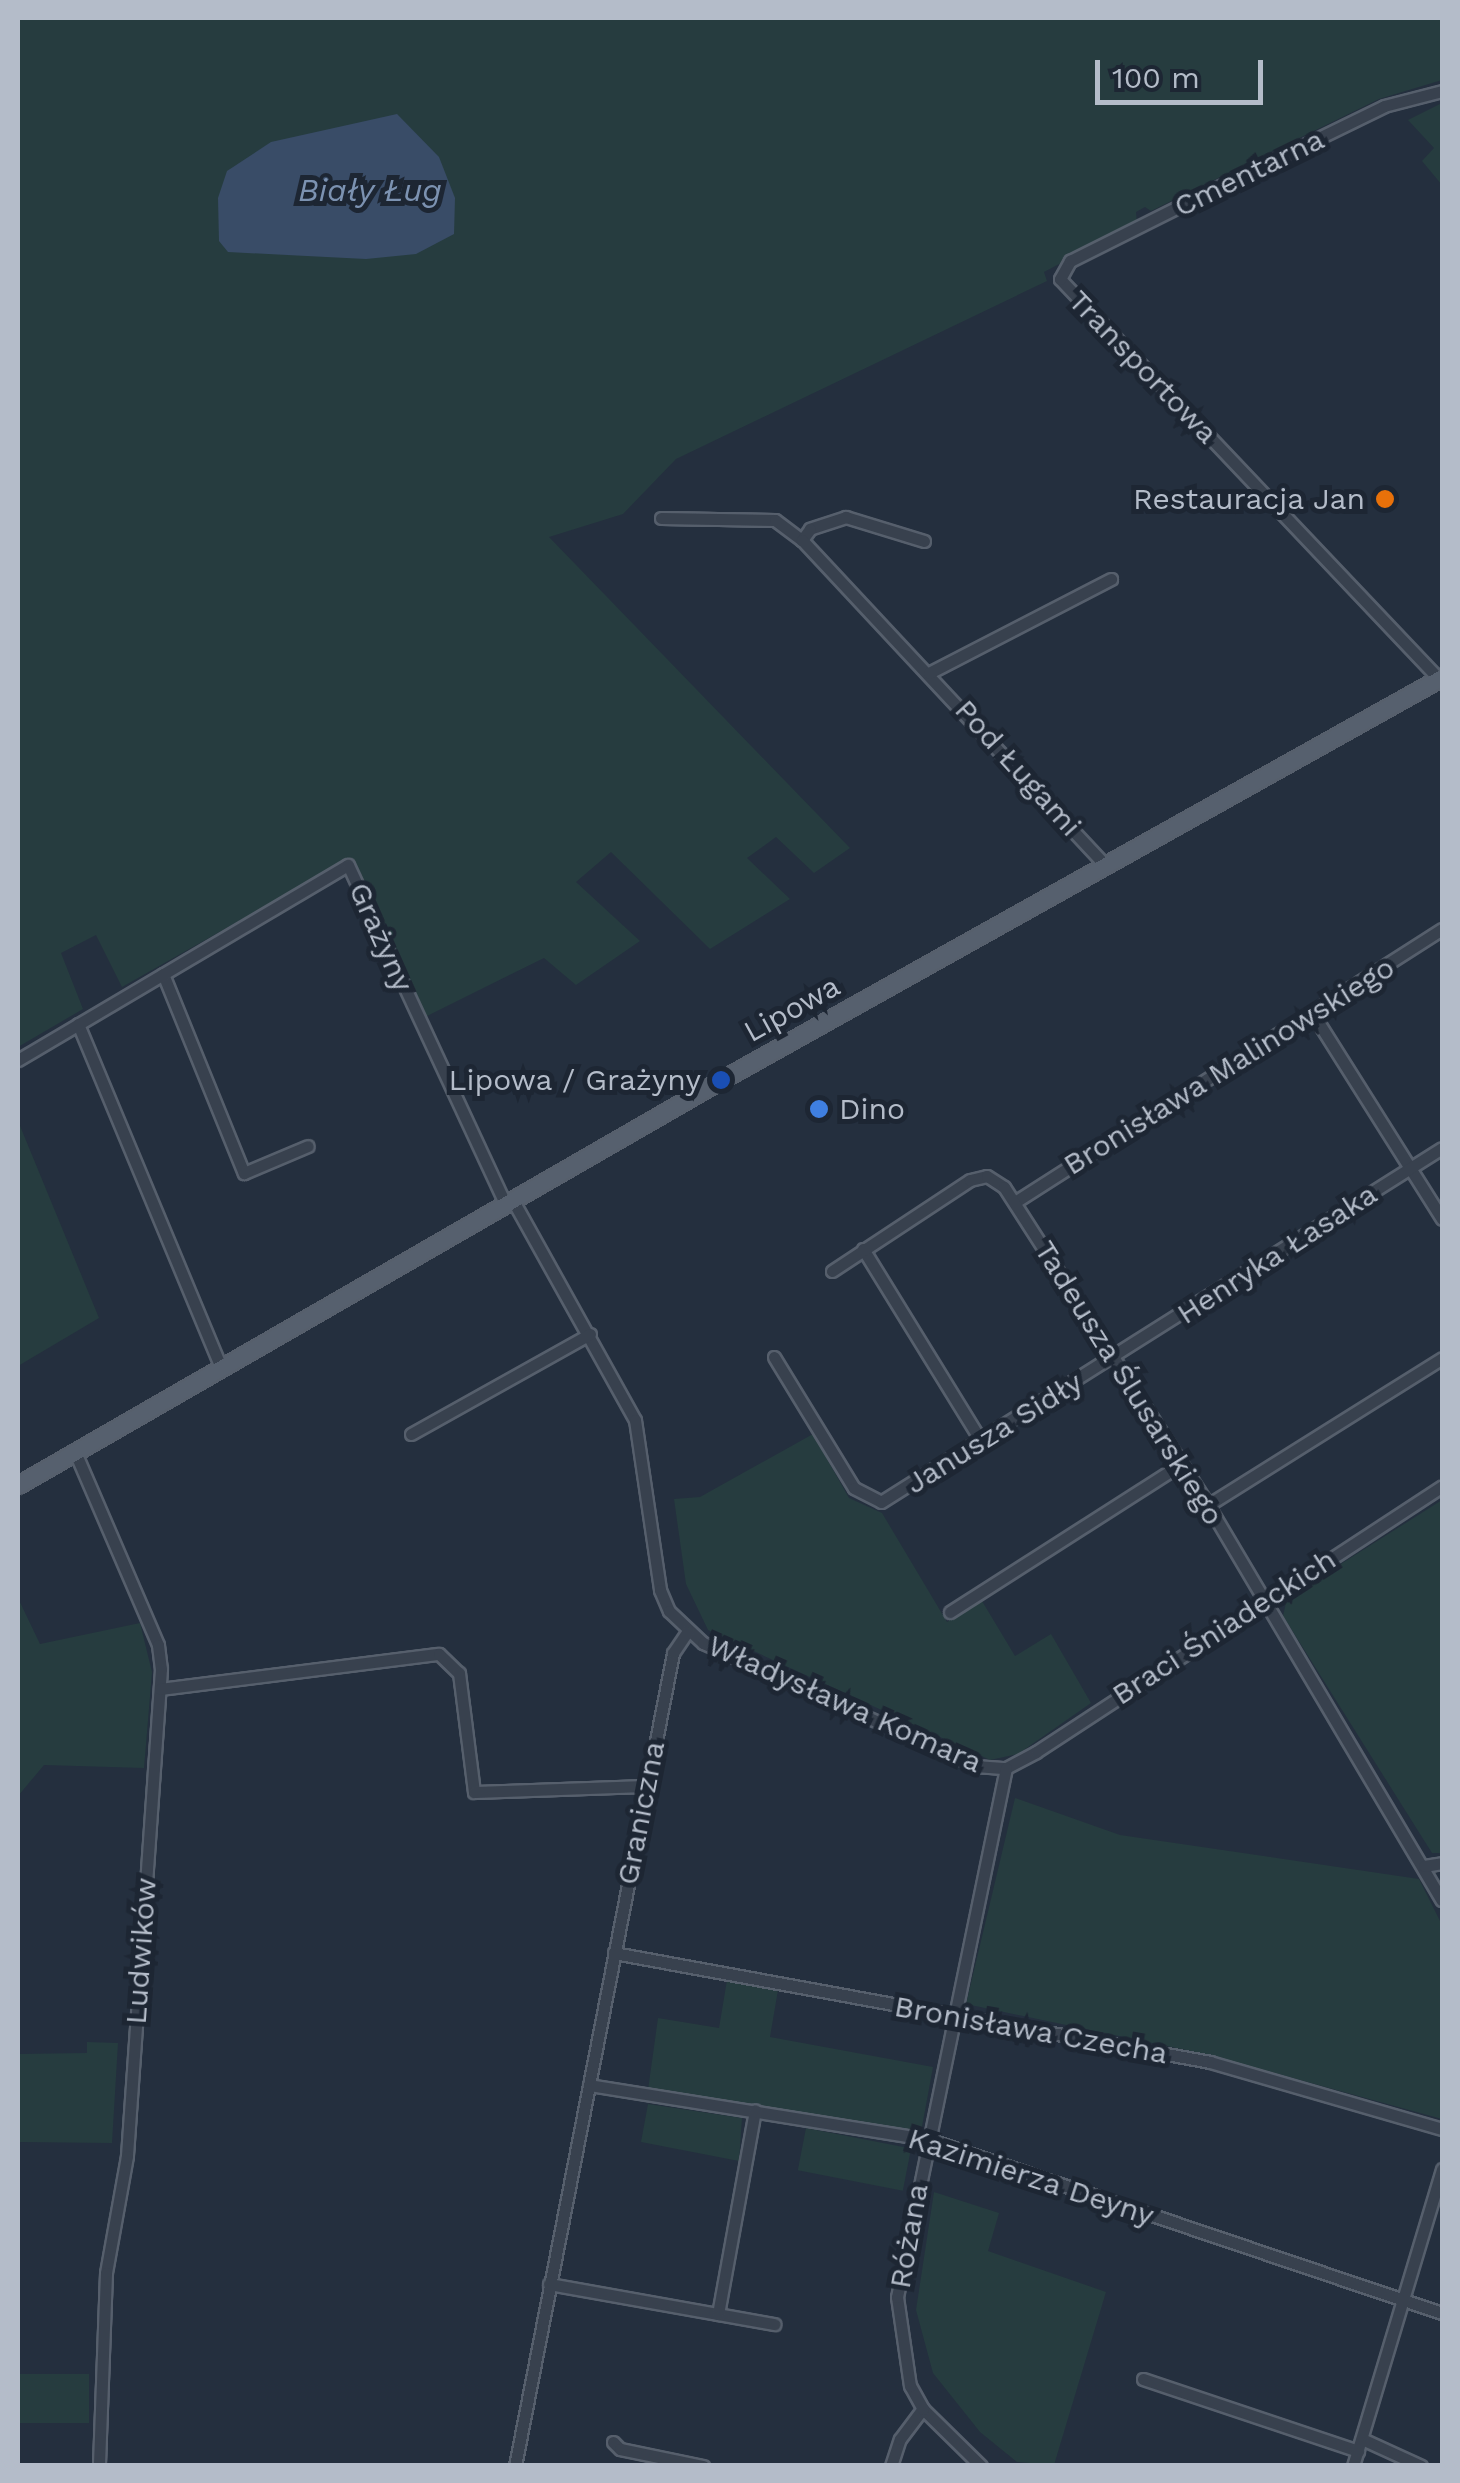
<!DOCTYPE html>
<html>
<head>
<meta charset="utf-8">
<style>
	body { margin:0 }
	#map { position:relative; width:1460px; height:2483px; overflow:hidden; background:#242f3e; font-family:"Work Sans",sans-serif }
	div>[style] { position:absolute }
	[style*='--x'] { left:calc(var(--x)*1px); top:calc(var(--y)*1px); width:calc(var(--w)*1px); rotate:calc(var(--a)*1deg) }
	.green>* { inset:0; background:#263c3f; transform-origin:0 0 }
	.water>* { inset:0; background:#394c67 }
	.roads { filter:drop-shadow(2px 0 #565f6c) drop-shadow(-2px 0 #565f6c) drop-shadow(0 2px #565f6c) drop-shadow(0 -2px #565f6c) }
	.minor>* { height:11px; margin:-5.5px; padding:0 5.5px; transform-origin:5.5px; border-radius:5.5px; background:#38414e }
	.major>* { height:15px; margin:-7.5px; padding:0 7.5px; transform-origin:7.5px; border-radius:7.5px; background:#56606e }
	.dots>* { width:28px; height:28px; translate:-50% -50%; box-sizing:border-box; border:5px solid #1d2633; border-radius:50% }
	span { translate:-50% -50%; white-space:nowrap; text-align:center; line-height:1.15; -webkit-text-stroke:10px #1d2633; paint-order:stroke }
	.street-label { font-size:30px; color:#b4bcc9 }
	.poi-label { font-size:30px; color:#b4bcc9 }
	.right { translate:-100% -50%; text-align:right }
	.left { translate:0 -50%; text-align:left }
	.water-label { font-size:32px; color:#7c92b1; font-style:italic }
	.frame { position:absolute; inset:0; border:20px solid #b4bcc9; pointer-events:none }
	.scale { position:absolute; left:1095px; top:60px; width:168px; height:45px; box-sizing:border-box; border:5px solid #b4bcc9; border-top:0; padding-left:12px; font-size:30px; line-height:35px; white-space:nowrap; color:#b4bcc9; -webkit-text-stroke:8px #1d2633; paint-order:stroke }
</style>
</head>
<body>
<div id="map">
	<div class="green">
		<i style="clip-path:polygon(18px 18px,1442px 18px,1442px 80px,1379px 99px,1151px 211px,1145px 207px,1136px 212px,1137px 223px,1044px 272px,1047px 281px,676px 459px,623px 514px,549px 537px,850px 848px,814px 873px,776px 837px,747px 858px,790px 899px,710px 949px,611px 852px,576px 882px,640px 941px,576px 985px,544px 958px,423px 1018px,350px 858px,122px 987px,96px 935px,61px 953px,83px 1009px,18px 1047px)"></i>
		<i style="clip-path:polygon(1442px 103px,1442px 185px,1422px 161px,1434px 148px,1408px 120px)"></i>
		<i style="clip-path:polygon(18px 1121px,99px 1318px,18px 1366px)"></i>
		<i style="clip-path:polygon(813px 1434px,849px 1498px,882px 1513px,947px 1622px,982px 1601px,1015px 1656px,1051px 1634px,1091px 1703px,1018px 1754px,990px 1760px,708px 1630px,686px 1584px,674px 1499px,700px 1497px)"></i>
		<i style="clip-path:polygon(1442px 1500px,1442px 1853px,1432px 1853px,1283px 1616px,1287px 1598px)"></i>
		<i style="clip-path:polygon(18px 1598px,40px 1644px,140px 1623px,152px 1672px,144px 1768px,44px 1765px,18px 1796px)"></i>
		<i style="clip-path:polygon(1015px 1798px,1120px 1835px,1419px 1879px,1442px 1925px,1442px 2119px,1205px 2054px,966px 2004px)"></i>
		<i style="clip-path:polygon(727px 1980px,778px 1990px,770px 2037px,933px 2067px,921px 2132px,648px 2090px,658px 2018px,719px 2028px)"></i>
		<i style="clip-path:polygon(87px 2042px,118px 2043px,112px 2143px,18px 2142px,18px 2054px,87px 2053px)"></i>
		<i style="clip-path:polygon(648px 2104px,742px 2118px,739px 2161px,641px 2142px)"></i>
		<i style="left:806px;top:2128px;width:107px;height:43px;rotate:11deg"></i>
		<i style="clip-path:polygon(934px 2192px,999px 2213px,988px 2251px,1106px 2292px,1054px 2465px,1017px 2462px,980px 2432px,933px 2373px,916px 2310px)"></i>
		<i style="left:89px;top:2374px;width:49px;height:71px;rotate:90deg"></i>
	</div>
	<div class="water">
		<i style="clip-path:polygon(397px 114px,439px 157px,455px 198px,454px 234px,416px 254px,366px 259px,228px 252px,219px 241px,218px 198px,227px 171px,271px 142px)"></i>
	</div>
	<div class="roads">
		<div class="minor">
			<i style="--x:661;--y:518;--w:114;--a:1"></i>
			<i style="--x:775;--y:520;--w:34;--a:37"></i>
			<i style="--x:924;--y:541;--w:82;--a:-162.9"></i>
			<i style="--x:846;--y:517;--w:38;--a:162"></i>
			<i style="--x:810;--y:529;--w:14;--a:126"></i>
			<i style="--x:802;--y:540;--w:444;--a:47"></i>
			<i style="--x:929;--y:673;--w:205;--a:-27.3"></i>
			<i style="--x:1439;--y:679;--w:551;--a:-133.46"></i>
			<i style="--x:1060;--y:279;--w:21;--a:-61"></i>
			<i style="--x:1070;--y:261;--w:152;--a:-26.6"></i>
			<i style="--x:1206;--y:193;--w:198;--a:-26"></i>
			<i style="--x:1384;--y:106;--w:60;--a:-14.5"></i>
			<i style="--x:163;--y:974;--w:215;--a:67.9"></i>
			<i style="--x:244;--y:1173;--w:69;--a:-22.9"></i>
			<i style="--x:1313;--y:1014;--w:242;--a:57.8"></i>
			<i style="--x:78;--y:1024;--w:373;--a:67.4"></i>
			<i style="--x:18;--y:1060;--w:383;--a:-30.6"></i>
			<i style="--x:348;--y:865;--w:374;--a:65.1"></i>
			<i style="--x:512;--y:1199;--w:253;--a:60.9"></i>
			<i style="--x:635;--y:1420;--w:172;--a:81.6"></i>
			<i style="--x:660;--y:1590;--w:23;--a:67"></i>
			<i style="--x:669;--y:1611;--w:47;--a:43.3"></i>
			<i style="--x:703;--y:1643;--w:299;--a:24.3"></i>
			<i style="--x:975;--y:1766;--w:31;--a:4"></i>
			<i style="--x:1006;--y:1768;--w:34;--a:-28"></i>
			<i style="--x:1036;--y:1752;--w:485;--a:-33.2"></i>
			<i style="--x:1015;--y:1202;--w:507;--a:-32.59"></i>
			<i style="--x:863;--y:1249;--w:225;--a:58.4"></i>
			<i style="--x:832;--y:1271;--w:165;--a:-33.4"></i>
			<i style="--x:970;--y:1180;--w:17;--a:-13"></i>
			<i style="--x:987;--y:1176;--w:20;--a:33"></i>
			<i style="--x:1004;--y:1187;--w:378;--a:57.3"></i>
			<i style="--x:1208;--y:1505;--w:459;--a:59.4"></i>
			<i style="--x:774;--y:1357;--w:153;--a:58.6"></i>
			<i style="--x:854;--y:1488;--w:30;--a:27"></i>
			<i style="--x:881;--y:1502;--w:663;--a:-32.25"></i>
			<i style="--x:411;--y:1434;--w:205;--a:-29.2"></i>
			<i style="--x:75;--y:1452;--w:210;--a:66.7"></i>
			<i style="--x:158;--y:1645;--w:24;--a:83"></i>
			<i style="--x:161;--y:1669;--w:488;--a:94"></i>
			<i style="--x:127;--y:2156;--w:119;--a:100.2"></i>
			<i style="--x:106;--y:2273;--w:193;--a:92.1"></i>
			<i style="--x:1208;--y:1505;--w:276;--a:-32.1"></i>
			<i style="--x:950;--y:1612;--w:274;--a:-32.6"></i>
			<i style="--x:160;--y:1689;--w:281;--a:-7.2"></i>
			<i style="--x:439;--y:1654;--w:28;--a:44"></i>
			<i style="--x:459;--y:1673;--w:120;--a:82.8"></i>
			<i style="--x:474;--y:1792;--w:172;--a:-2"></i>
			<i style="--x:1424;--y:1866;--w:18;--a:-9"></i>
			<i style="--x:614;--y:1953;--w:606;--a:10.36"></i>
			<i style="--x:1210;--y:2062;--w:241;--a:16.1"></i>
			<i style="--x:589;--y:2085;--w:342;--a:9.1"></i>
			<i style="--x:927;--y:2139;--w:544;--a:18.67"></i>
			<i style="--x:549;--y:2284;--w:229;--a:10.1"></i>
			<i style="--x:718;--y:2314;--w:207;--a:-79.7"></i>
			<i style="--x:1143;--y:2379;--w:227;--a:18.5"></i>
			<i style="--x:1362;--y:2439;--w:65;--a:24.6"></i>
			<i style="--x:613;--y:2442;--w:10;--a:45"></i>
			<i style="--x:620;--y:2449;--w:85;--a:11.6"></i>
			<i style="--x:515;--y:2466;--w:828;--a:-79"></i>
			<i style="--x:673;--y:1653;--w:25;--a:-56"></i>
			<i style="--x:891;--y:2466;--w:28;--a:-72"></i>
			<i style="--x:900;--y:2439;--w:38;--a:-53"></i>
			<i style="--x:981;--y:2466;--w:81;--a:-135.5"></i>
			<i style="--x:923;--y:2409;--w:26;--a:-119"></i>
			<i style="--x:910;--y:2386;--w:90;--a:-98.3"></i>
			<i style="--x:897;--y:2297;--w:540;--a:-78.36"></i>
			<i style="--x:1353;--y:2466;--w:310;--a:-73.3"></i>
		</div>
		<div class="major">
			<i style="--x:18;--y:1485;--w:811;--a:-29.95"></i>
			<i style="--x:721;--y:1080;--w:826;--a:-29.2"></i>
		</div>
	</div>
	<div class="dots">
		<i style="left:1385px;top:499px;background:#e8710a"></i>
		<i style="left:721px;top:1080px;background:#1a4fb4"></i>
		<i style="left:819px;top:1109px;background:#3f7fe0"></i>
	</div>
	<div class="street-label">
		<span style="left:1249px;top:173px;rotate:-26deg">Cmentarna</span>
		<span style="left:1143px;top:367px;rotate:46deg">Transportowa</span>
		<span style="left:1018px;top:768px;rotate:48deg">Pod Ługami</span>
		<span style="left:381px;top:937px;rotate:66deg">Grażyny</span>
		<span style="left:792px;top:1009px;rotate:-29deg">Lipowa</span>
		<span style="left:1229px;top:1066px;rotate:-32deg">Bronisława Malinowskiego</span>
		<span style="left:1277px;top:1254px;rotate:-33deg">Henryka Łasaka</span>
		<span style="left:1129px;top:1383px;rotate:58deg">Tadeusza Ślusarskiego</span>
		<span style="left:994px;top:1433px;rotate:-32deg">Janusza Sidły</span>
		<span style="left:1224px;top:1627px;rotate:-33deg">Braci Śniadeckich</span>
		<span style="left:845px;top:1704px;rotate:24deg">Władysława Komara</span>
		<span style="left:641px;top:1813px;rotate:-79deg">Graniczna</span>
		<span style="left:141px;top:1951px;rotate:-86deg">Ludwików</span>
		<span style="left:1031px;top:2030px;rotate:10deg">Bronisława Czecha</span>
		<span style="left:1031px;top:2177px;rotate:18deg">Kazimierza Deyny</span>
		<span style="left:909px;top:2236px;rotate:-80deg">Różana</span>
	</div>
	<div class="poi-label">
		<span class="right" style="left:1365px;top:499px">Restauracja Jan</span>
		<span class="right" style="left:701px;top:1080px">Lipowa / Grażyny</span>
		<span class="left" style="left:839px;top:1109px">Dino</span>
	</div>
	<div class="water-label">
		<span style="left:370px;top:190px">Biały Ług</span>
	</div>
	<div class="frame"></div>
	<div class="scale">100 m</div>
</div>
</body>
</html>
